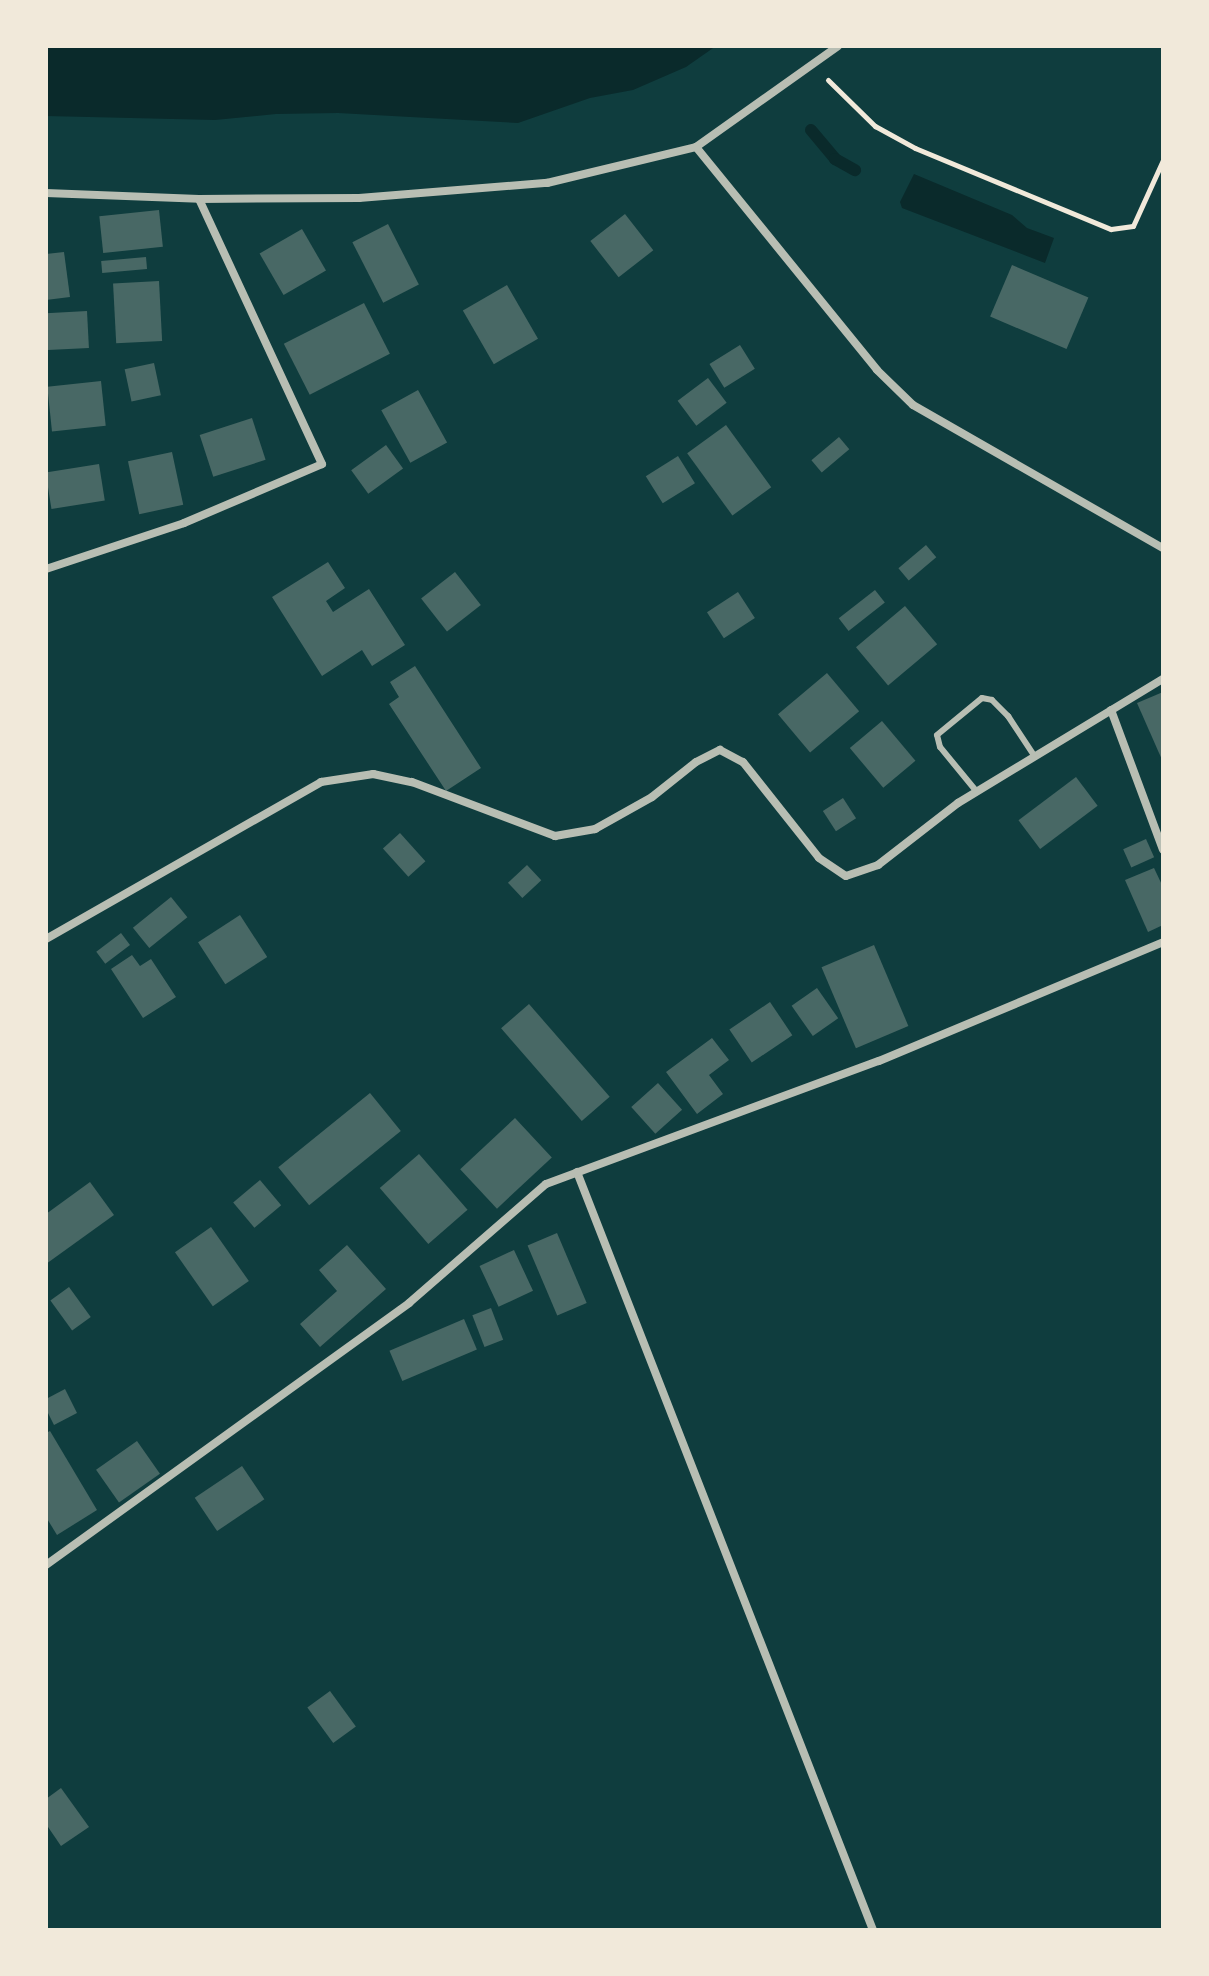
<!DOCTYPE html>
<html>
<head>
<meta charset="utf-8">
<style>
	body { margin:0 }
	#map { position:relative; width:1209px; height:1976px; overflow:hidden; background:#0f3d3e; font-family:"Open Sans",sans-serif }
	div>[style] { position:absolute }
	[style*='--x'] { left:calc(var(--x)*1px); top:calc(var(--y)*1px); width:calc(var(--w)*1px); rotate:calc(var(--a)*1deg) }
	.water>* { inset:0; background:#0a2a2b }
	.stream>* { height:12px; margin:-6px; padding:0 6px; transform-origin:6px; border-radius:6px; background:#0a2a2b }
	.building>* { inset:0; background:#486865; transform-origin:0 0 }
	.path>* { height:5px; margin:-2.5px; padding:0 2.5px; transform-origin:2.5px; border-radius:2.5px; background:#f1e9da }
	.service>* { height:6px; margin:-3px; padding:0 3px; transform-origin:3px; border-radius:3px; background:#b8beb3 }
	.minor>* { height:8px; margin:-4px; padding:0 4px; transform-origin:4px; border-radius:4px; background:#b8beb3 }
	span { translate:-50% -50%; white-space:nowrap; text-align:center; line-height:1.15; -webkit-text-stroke:6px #f1e9da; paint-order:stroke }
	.frame { position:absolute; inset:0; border:48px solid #f1e9da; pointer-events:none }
</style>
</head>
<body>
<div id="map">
	<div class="water">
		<i style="clip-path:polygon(46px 46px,716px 46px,686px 67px,633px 90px,590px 98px,518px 123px,338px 113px,276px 114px,215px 120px,46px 116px)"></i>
		<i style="clip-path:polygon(914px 174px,1012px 215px,1027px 228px,1054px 238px,1045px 263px,902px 208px,900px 202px)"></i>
	</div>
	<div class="stream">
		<i style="--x:811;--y:130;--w:38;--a:50"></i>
		<i style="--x:835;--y:159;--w:23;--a:29"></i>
	</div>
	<div class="building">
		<i style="left:159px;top:210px;width:37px;height:60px;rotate:84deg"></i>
		<i style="left:625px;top:214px;width:46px;height:44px;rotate:52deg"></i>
		<i style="left:388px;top:224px;width:68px;height:40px;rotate:63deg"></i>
		<i style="left:302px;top:229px;width:48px;height:49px;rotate:60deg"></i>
		<i style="clip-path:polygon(64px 252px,70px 297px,46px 300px,46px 254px)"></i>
		<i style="left:146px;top:257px;width:12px;height:45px;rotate:85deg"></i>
		<i style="left:1012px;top:265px;width:83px;height:56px;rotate:23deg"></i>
		<i style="left:159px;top:281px;width:60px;height:46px;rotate:87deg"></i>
		<i style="left:507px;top:285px;width:62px;height:51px;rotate:60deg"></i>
		<i style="left:364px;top:303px;width:57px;height:90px;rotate:63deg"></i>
		<i style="left:87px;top:311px;width:37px;height:41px;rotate:87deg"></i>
		<i style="left:740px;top:345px;width:28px;height:36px;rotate:58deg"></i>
		<i style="left:154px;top:363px;width:33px;height:30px;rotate:78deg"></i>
		<i style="left:708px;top:378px;width:31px;height:38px;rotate:53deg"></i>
		<i style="left:101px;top:381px;width:45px;height:54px;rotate:84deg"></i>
		<i style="left:418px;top:390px;width:60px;height:42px;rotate:61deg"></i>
		<i style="left:252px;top:418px;width:44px;height:55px;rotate:72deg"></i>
		<i style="left:726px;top:425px;width:77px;height:48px;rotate:54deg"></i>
		<i style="left:839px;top:437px;width:16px;height:36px;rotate:50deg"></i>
		<i style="left:386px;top:445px;width:29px;height:43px;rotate:54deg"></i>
		<i style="left:172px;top:452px;width:54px;height:45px;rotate:78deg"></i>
		<i style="left:678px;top:456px;width:32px;height:38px;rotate:58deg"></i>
		<i style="left:99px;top:464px;width:37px;height:54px;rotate:81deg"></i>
		<i style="left:926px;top:545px;width:16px;height:36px;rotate:50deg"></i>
		<i style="clip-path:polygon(328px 562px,345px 588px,326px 601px,333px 612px,369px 589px,405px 645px,372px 666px,362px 650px,322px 676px,272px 597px)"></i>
		<i style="left:455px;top:572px;width:42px;height:43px;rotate:52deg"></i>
		<i style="left:875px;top:590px;width:16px;height:46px;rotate:52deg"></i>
		<i style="left:738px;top:592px;width:31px;height:37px;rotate:57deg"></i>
		<i style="left:905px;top:606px;width:50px;height:64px;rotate:50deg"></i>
		<i style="clip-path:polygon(415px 666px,481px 768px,446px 791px,389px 704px,399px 697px,390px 682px)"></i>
		<i style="left:827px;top:673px;width:50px;height:64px;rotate:50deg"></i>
		<i style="clip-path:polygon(1163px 692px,1163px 762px,1137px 703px)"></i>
		<i style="left:882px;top:721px;width:52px;height:42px;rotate:50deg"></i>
		<i style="left:1076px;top:777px;width:36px;height:72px;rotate:53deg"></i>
		<i style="left:843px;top:798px;width:24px;height:24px;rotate:57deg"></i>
		<i style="left:400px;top:833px;width:38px;height:23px;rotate:48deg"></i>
		<i style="left:1146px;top:839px;width:20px;height:25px;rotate:66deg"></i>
		<i style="left:527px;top:865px;width:21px;height:26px;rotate:47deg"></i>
		<i style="clip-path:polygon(1154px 868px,1163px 887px,1163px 925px,1148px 932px,1125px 880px)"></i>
		<i style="left:171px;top:897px;width:26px;height:49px;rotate:51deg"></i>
		<i style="left:240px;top:915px;width:50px;height:50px;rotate:57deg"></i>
		<i style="left:121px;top:933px;width:15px;height:31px;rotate:53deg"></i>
		<i style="left:874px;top:945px;width:88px;height:57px;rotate:67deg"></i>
		<i style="clip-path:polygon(132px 955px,140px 966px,151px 959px,176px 997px,143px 1018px,111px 969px)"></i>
		<i style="left:817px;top:988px;width:37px;height:31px;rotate:55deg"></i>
		<i style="left:770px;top:1002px;width:40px;height:49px;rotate:56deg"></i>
		<i style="left:529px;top:1004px;width:123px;height:37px;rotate:49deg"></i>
		<i style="clip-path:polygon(712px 1038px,729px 1060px,709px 1075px,723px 1094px,697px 1114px,666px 1072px)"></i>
		<i style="left:658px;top:1083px;width:36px;height:36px;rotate:48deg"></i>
		<i style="left:370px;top:1093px;width:49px;height:118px;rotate:51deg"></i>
		<i style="left:515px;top:1118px;width:54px;height:75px;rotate:47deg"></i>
		<i style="left:419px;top:1154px;width:74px;height:52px;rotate:49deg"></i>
		<i style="left:260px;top:1180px;width:33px;height:35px;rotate:50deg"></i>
		<i style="clip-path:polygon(90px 1182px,114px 1215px,46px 1264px,46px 1214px)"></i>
		<i style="left:211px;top:1227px;width:66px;height:44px;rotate:55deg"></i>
		<i style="left:557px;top:1233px;width:76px;height:32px;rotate:67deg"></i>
		<i style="clip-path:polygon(347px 1245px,386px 1289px,320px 1347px,300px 1324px,337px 1291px,319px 1270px)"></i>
		<i style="left:514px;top:1250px;width:45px;height:38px;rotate:65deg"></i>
		<i style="left:69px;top:1287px;width:37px;height:23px;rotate:54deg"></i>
		<i style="left:491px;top:1308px;width:34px;height:20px;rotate:69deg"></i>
		<i style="left:464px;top:1319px;width:33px;height:81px;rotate:67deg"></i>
		<i style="clip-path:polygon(65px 1389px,77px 1413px,54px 1425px,46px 1409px,46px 1399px)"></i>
		<i style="clip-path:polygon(50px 1431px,97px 1510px,57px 1535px,46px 1517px,46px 1433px)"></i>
		<i style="left:137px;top:1441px;width:40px;height:50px;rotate:55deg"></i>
		<i style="left:242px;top:1466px;width:40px;height:57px;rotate:56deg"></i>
		<i style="left:330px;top:1691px;width:44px;height:28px;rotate:54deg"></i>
		<i style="clip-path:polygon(61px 1788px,89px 1827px,61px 1846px,46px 1824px,46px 1799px)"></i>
	</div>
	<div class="path">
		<i style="--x:828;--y:80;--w:66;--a:44.4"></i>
		<i style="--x:875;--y:126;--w:46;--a:28.8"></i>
		<i style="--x:915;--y:148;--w:212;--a:22.5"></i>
		<i style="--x:1111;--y:229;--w:22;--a:-8"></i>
		<i style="--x:1133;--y:226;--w:72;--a:-65.6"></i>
	</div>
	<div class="service">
		<i style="--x:977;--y:792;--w:58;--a:-129.4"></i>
		<i style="--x:940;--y:747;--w:12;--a:-104"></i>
		<i style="--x:937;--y:735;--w:58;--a:-39.4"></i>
		<i style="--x:982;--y:698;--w:10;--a:11"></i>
		<i style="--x:992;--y:700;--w:23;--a:45"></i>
		<i style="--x:1008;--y:716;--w:49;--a:56.6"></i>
	</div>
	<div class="minor">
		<i style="--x:696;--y:147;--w:287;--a:50.9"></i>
		<i style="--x:877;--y:370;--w:50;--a:44.2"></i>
		<i style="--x:913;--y:405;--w:288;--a:29.8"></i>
		<i style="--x:46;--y:193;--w:153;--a:2.2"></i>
		<i style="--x:199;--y:199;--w:160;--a:-0.4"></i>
		<i style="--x:359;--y:198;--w:189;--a:-4.6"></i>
		<i style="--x:547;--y:183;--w:153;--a:-13.6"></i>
		<i style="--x:696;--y:147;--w:174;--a:-35.4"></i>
		<i style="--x:46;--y:569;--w:145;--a:-18.4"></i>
		<i style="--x:184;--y:523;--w:150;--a:-23.1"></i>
		<i style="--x:322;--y:464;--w:292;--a:-114.9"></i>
		<i style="--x:1111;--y:710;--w:149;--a:69.6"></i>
		<i style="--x:46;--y:939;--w:317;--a:-29.7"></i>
		<i style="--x:321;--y:782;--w:53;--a:-8.7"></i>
		<i style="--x:373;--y:774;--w:40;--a:12"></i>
		<i style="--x:412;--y:782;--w:153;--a:20.7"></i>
		<i style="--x:555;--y:836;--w:41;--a:-9.9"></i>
		<i style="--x:595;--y:829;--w:65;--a:-29.3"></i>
		<i style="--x:652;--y:797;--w:56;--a:-38.5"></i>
		<i style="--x:696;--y:762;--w:27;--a:-27"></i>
		<i style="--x:720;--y:750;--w:26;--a:28"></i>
		<i style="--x:743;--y:762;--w:122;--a:51.6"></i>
		<i style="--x:819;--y:858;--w:32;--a:34"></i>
		<i style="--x:846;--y:876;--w:34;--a:-19"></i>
		<i style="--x:878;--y:865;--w:101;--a:-37.8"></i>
		<i style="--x:958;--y:803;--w:240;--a:-31.2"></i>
		<i style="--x:577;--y:1172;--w:814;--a:68.67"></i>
		<i style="--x:46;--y:1565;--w:448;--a:-35.8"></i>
		<i style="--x:409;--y:1303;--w:181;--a:-41"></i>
		<i style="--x:546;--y:1184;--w:355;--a:-20.3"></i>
		<i style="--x:879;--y:1061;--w:308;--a:-22.7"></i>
	</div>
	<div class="frame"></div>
</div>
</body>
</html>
